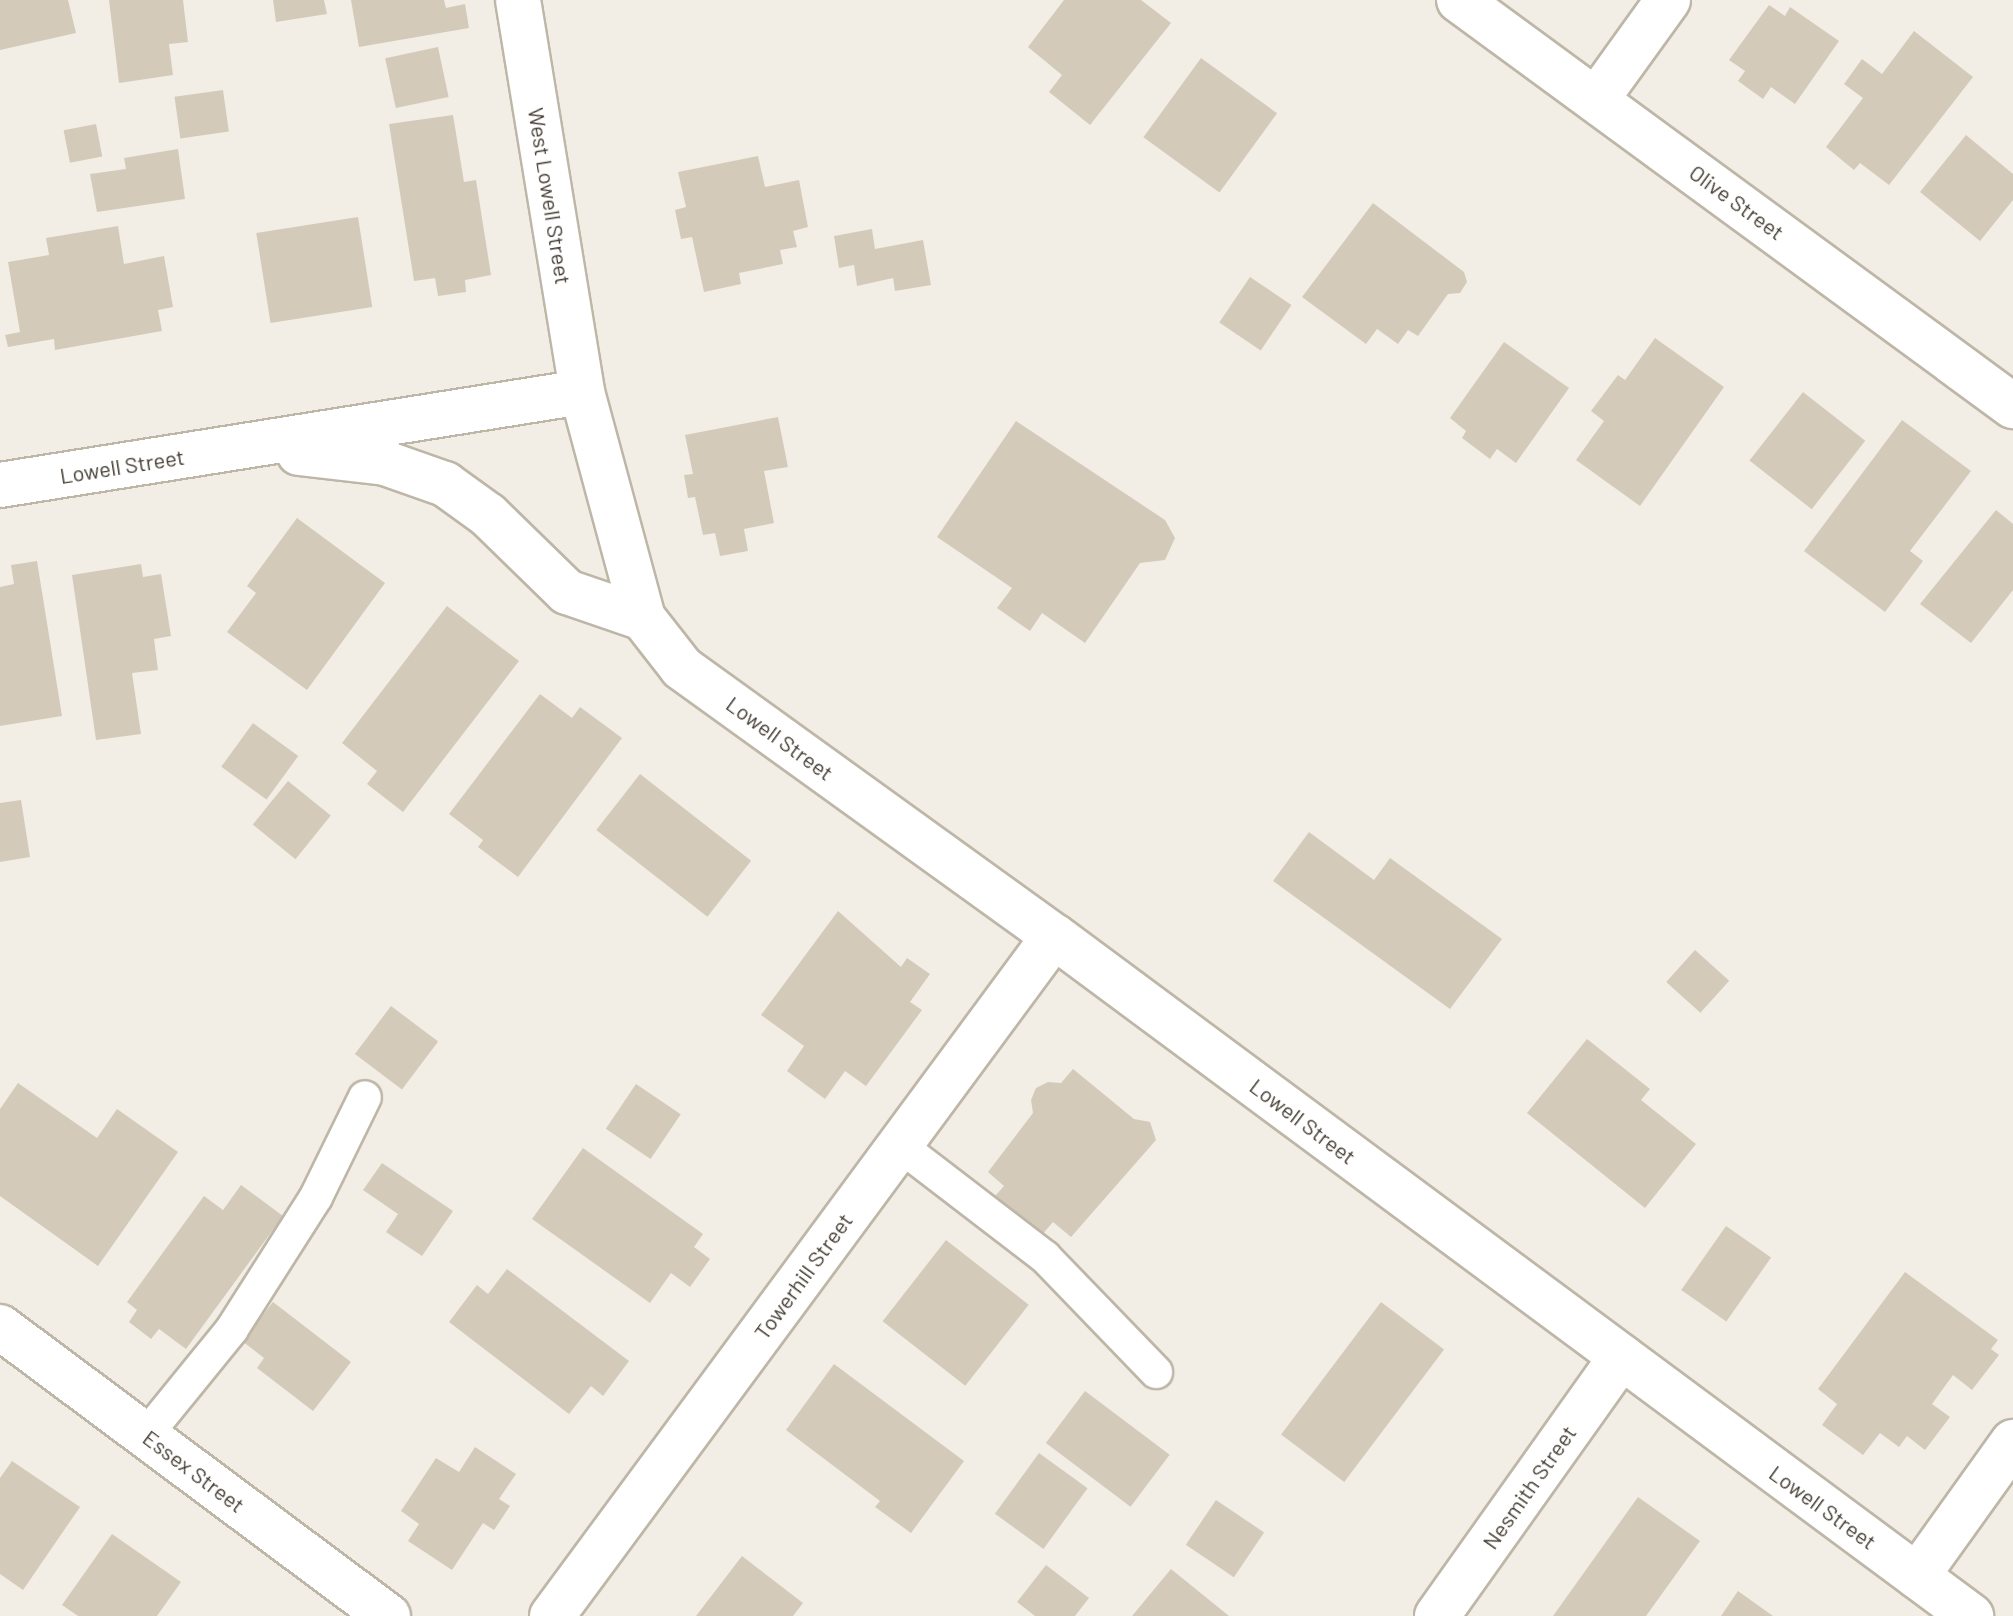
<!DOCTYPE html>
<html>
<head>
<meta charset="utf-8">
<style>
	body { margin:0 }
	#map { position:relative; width:2013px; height:1616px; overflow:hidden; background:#f2eee5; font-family:Barlow,sans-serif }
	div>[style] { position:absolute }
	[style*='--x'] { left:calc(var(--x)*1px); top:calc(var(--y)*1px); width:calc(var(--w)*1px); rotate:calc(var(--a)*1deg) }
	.building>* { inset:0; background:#d4caba; transform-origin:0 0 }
	.roads { filter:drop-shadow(2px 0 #beb6a7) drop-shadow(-2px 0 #beb6a7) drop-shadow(0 2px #beb6a7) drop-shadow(0 -2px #beb6a7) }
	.service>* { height:32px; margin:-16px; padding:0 16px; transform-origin:16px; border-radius:16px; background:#fff }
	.minor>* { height:44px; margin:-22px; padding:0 22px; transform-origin:22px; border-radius:22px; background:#fff }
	span { translate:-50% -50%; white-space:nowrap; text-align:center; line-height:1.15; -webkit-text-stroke:6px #fff; paint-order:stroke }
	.street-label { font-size:22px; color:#453e34 }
</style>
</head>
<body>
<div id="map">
	<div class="building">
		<i style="clip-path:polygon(0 0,68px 0,76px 33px,0 50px)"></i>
		<i style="clip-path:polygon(109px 0,183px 0,188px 42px,169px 44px,173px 75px,119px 83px)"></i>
		<i style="clip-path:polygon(273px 0,324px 0,327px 14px,276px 22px)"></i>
		<i style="clip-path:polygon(351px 0,444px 0,446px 8px,465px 4px,469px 28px,359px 47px)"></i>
		<i style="clip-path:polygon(1064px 0,1141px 0,1171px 23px,1090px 125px,1049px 92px,1062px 75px,1028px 47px)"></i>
		<i style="clip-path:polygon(1769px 5px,1785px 16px,1790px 7px,1839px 41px,1795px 104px,1771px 87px,1763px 99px,1738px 81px,1745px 71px,1729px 60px)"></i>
		<i style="clip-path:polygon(1914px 31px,1973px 77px,1889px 185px,1860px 163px,1854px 170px,1826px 147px,1863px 98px,1844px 84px,1862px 59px,1882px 74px)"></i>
		<i style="left:438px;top:47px;width:51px;height:54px;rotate:78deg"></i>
		<i style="left:1201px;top:58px;width:94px;height:98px;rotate:36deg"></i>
		<i style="left:223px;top:90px;width:42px;height:49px;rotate:82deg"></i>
		<i style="clip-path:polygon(453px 115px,464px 182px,476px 180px,491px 275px,465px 280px,466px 292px,438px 296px,435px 278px,414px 281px,389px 124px)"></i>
		<i style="left:96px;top:124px;width:33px;height:33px;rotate:79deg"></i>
		<i style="clip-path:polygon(1966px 135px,2013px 174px,2013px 200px,1980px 241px,1920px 192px)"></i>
		<i style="clip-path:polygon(178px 149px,185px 199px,97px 212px,90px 174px,126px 169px,124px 158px)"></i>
		<i style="clip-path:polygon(758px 156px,765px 187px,799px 180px,808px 227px,793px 231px,797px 247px,780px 250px,783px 264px,739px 273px,741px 284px,704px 292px,692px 237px,681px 239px,675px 210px,686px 207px,678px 172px)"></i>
		<i style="clip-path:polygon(1373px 203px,1464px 272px,1467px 282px,1460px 293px,1448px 294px,1418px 336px,1408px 330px,1398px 344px,1377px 329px,1366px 344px,1302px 297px)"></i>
		<i style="left:358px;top:217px;width:91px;height:103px;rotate:81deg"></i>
		<i style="clip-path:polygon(118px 226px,124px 264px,164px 256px,173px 307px,158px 310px,162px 331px,55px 350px,54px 339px,8px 347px,5px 335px,20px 332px,8px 262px,49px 255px,46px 238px)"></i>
		<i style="clip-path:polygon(872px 229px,875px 249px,923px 240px,931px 285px,895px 291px,893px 278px,857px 286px,854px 265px,839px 268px,834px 236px)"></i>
		<i style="left:1250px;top:277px;width:50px;height:55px;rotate:34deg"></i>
		<i style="clip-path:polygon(1655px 338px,1724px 387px,1640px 506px,1576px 460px,1604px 421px,1591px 411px,1618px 375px,1625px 380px)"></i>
		<i style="clip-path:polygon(1504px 342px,1569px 388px,1516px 463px,1497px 449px,1490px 459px,1462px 438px,1466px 431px,1450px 418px)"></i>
		<i style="left:1803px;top:392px;width:79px;height:87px;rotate:38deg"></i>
		<i style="clip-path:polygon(778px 417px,788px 467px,764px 471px,774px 523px,744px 529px,748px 551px,720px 556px,715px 533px,703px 535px,695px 497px,688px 498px,684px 475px,693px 474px,685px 435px)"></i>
		<i style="clip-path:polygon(1902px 420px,1971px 471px,1910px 551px,1923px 561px,1885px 612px,1804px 551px)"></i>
		<i style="clip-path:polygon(1016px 421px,1165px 520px,1175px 538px,1165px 560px,1140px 563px,1085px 643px,1042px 613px,1030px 631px,997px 608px,1012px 588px,937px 537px)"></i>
		<i style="clip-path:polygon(1996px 510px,2013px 524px,2013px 590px,1971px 643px,1920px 604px)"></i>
		<i style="clip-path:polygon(297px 518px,385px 583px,307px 690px,227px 632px,256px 593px,247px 586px)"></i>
		<i style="clip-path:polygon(37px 561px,62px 716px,0 726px,0 587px,14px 584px,11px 565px)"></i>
		<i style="clip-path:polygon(141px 564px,143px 577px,161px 574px,171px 636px,154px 639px,158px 670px,132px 673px,141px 734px,96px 740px,72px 575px)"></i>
		<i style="clip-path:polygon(447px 606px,519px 661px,403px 812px,367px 784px,377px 771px,342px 743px)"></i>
		<i style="clip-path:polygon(540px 694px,572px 718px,580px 707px,622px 738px,518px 877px,478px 847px,483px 840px,449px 814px)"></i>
		<i style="left:253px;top:723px;width:56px;height:54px;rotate:36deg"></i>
		<i style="left:640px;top:774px;width:141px;height:71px;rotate:38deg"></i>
		<i style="left:288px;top:781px;width:55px;height:56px;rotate:39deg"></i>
		<i style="clip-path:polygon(21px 800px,30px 857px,0 862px,0 803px)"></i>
		<i style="clip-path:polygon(1309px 832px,1374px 880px,1390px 858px,1502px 939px,1450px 1009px,1273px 881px)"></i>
		<i style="clip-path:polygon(838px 911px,901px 967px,907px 958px,930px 974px,910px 1002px,922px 1010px,866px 1086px,845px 1071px,825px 1099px,787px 1071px,804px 1046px,761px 1015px)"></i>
		<i style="left:1695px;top:950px;width:46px;height:43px;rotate:42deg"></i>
		<i style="left:391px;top:1006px;width:59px;height:60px;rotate:37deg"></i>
		<i style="clip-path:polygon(1587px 1039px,1650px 1089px,1641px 1100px,1696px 1144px,1645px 1208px,1527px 1113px)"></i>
		<i style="clip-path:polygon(1073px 1069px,1134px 1119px,1150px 1122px,1156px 1140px,1071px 1237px,1053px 1222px,1041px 1236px,994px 1197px,1004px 1186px,988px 1172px,1033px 1113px,1031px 1100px,1036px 1088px,1048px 1082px,1061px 1083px)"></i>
		<i style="clip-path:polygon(18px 1083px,97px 1138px,117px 1109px,178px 1152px,98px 1266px,0 1196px,0 1109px)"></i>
		<i style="left:636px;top:1084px;width:54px;height:54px;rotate:34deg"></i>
		<i style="clip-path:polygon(583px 1148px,703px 1234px,694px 1247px,710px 1259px,690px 1287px,671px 1273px,650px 1303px,532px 1219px)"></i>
		<i style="clip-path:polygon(382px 1163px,453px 1211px,422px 1256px,386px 1232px,398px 1214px,363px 1190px)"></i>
		<i style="clip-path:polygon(241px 1185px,283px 1216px,186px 1349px,159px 1329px,151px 1339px,129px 1322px,137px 1310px,127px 1302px,204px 1196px,223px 1210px)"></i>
		<i style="left:1726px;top:1226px;width:55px;height:78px;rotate:35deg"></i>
		<i style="left:946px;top:1240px;width:105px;height:103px;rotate:38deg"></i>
		<i style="clip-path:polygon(507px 1269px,629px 1361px,603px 1396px,591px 1386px,569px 1414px,449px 1322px,477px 1285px,488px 1294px)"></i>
		<i style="clip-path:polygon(1905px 1272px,1998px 1340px,1991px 1349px,1999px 1355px,1972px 1390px,1953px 1375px,1932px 1404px,1950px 1417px,1925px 1450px,1907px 1436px,1899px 1447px,1880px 1433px,1863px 1455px,1822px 1425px,1837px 1404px,1818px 1389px)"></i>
		<i style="clip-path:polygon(273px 1302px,351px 1362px,313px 1411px,257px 1368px,264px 1358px,242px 1341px)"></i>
		<i style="left:1381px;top:1302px;width:79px;height:166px;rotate:37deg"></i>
		<i style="clip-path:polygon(834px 1364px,964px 1461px,911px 1533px,875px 1507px,880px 1501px,786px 1430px)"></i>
		<i style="left:1085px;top:1391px;width:106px;height:65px;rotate:37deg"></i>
		<i style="clip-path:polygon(475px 1447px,516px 1474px,499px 1499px,510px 1506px,494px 1530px,483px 1523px,452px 1570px,408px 1541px,419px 1524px,401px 1511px,436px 1458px,459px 1472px)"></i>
		<i style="left:1039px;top:1453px;width:60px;height:75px;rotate:36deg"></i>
		<i style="clip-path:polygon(12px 1461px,80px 1507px,23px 1590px,0 1574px,0 1478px)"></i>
		<i style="clip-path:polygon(1638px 1497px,1700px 1541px,1646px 1616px,1553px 1616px)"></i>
		<i style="left:1216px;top:1500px;width:58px;height:54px;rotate:34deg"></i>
		<i style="clip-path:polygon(112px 1534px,181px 1582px,157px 1616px,78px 1616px,62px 1605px)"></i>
		<i style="clip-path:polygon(742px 1556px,803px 1603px,793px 1616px,696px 1616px)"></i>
		<i style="clip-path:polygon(1046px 1565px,1089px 1598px,1075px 1616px,1035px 1616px,1017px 1602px)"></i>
		<i style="clip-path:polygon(1171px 1569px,1229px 1616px,1132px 1616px)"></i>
		<i style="clip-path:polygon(1738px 1591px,1773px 1616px,1721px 1616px)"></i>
	</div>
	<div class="roads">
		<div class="service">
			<i style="--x:899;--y:1145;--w:184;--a:37.5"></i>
			<i style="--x:1045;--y:1257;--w:160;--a:46"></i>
			<i style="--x:146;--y:1435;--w:136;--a:-50.9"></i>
			<i style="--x:232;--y:1329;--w:156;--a:-57.5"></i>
			<i style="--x:316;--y:1197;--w:111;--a:-63.9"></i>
		</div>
		<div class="minor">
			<i style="--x:518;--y:0;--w:397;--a:80.7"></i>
			<i style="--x:1459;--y:0;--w:687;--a:36.24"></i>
			<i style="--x:1596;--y:100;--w:123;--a:-54.2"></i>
			<i style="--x:299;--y:453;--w:87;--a:6.6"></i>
			<i style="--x:385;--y:463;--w:64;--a:19.3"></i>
			<i style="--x:445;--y:484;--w:53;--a:35.8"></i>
			<i style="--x:488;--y:515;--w:110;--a:44.3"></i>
			<i style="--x:567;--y:592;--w:80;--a:18.9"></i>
			<i style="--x:0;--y:485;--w:589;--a:-9.08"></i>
			<i style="--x:582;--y:392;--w:234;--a:74.9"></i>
			<i style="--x:643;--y:618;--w:63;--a:52"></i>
			<i style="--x:682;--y:668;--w:458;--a:35.8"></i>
			<i style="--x:1054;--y:936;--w:1142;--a:36.56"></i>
			<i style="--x:0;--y:1327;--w:484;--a:36.7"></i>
			<i style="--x:1917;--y:1576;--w:165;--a:-54.4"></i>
			<i style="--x:552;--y:1616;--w:845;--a:-53.56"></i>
			<i style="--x:1437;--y:1616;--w:318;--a:-54.6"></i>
		</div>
	</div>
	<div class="street-label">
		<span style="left:550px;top:196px;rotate:81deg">West Lowell Street</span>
		<span style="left:1737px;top:202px;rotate:36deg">Olive Street</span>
		<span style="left:122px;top:466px;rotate:-9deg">Lowell Street</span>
		<span style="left:780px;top:738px;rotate:36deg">Lowell Street</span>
		<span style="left:1303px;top:1121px;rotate:37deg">Lowell Street</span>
		<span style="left:803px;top:1276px;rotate:-54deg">Towerhill Street</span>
		<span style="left:194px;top:1471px;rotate:37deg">Essex Street</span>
		<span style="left:1529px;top:1487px;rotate:-55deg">Nesmith Street</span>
		<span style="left:1823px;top:1507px;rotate:36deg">Lowell Street</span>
	</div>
</div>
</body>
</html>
